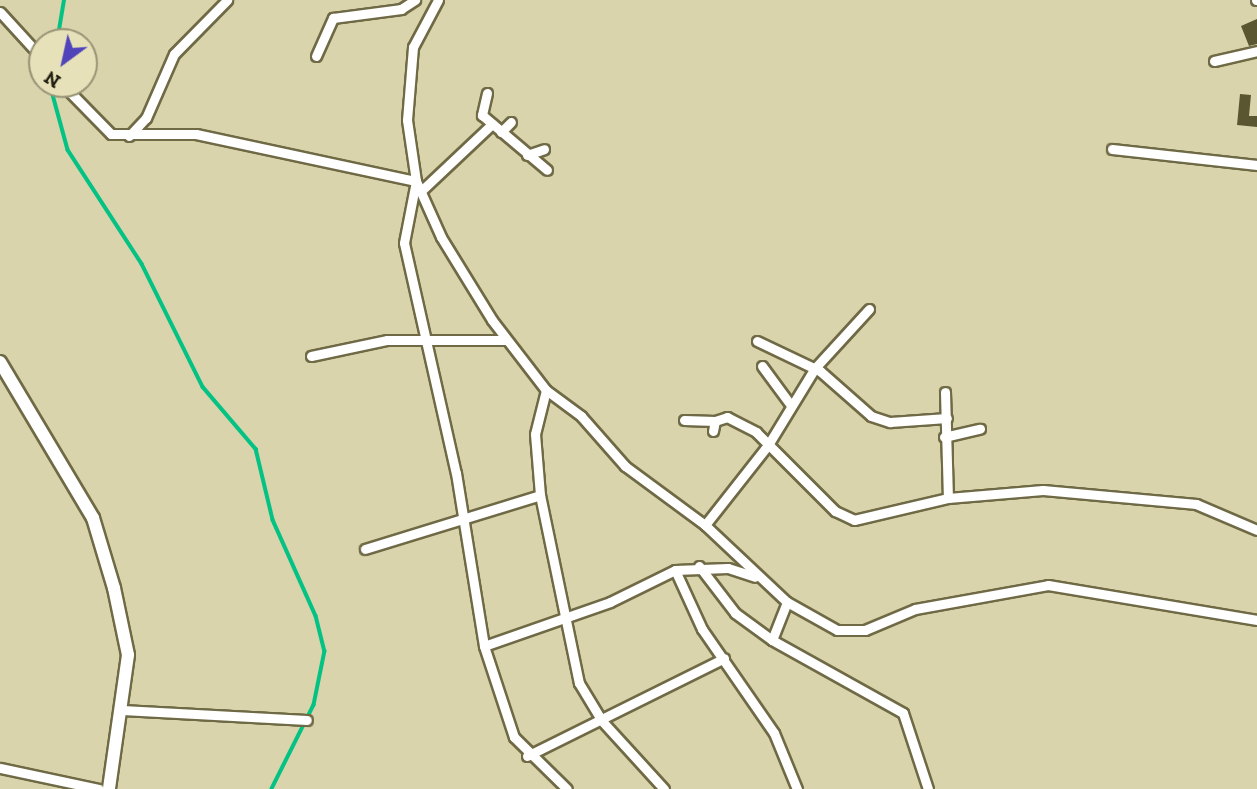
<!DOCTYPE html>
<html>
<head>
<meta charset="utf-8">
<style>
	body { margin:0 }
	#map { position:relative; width:1257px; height:789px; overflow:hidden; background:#d9d4ab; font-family:"Zilla Slab",serif }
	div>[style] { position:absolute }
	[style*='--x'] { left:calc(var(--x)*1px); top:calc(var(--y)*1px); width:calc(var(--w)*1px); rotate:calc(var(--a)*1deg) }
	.stream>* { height:3.5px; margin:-1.75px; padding:0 1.75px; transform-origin:1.75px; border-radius:1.75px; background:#04c283 }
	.building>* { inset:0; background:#5b5632 }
	.roads { filter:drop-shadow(2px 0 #6f6a45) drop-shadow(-2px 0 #6f6a45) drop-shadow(0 2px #6f6a45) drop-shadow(0 -2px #6f6a45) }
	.street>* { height:9px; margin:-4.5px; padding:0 4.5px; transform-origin:4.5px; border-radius:4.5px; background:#fff }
	.secondary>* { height:12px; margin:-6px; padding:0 6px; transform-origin:6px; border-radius:6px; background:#fff }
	span { translate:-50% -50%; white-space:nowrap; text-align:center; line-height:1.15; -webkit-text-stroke:7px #e6e1b8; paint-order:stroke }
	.north { position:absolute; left:28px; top:28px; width:70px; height:70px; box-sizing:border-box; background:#e6e1b8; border:2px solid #989476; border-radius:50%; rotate:213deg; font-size:19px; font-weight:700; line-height:28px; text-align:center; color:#232112 }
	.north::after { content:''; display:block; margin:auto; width:24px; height:32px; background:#5044bb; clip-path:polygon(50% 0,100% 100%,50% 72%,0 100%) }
</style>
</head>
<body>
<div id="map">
	<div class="stream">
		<i style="--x:57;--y:42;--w:43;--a:-80.5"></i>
		<i style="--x:50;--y:84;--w:68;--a:74.7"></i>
		<i style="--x:68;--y:150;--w:136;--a:57"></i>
		<i style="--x:142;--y:264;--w:137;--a:63.6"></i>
		<i style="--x:203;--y:387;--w:82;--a:49.5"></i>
		<i style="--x:256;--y:449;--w:73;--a:76.5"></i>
		<i style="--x:273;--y:520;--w:105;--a:65.9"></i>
		<i style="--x:316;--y:616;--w:36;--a:76"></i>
		<i style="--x:325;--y:651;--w:55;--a:101.5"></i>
		<i style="--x:314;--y:705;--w:94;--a:116.6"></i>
	</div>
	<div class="building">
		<i style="clip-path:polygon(1257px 19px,1257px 44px,1249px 46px,1241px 26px)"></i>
		<i style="clip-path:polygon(1240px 94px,1251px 95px,1249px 116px,1257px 116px,1257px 127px,1237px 125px)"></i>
	</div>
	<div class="roads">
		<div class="street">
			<i style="--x:438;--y:0;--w:53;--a:118"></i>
			<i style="--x:413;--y:47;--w:73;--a:94.7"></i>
			<i style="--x:407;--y:120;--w:62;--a:81.6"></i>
			<i style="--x:416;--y:181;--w:61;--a:65.9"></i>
			<i style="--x:441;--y:237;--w:97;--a:58.4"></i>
			<i style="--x:492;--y:320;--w:88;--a:52.4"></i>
			<i style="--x:546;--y:390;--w:44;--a:36.6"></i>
			<i style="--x:581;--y:416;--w:67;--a:48.7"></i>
			<i style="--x:625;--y:466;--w:99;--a:36.4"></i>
			<i style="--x:705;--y:525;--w:112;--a:43.2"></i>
			<i style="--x:787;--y:602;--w:57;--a:29.2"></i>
			<i style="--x:837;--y:630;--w:28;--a:0"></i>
			<i style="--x:865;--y:630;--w:54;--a:-22.8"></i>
			<i style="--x:915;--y:609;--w:135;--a:-10.2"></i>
			<i style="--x:1048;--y:585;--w:212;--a:9.5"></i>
			<i style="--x:1256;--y:0;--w:1;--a:0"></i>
			<i style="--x:0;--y:12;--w:62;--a:47.6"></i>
			<i style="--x:316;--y:56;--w:42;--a:-65.9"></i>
			<i style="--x:333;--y:18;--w:69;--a:-7.5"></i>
			<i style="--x:401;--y:9;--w:17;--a:-33"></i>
			<i style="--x:1214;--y:61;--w:44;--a:-13.1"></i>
			<i style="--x:62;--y:84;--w:70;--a:45.6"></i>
			<i style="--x:111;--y:134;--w:85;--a:0"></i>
			<i style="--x:196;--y:134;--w:225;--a:12.1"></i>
			<i style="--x:416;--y:181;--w:63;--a:101"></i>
			<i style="--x:404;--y:243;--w:236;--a:77.3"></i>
			<i style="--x:456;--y:473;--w:175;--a:80.8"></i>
			<i style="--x:484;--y:646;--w:96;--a:71.8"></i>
			<i style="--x:514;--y:737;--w:74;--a:44.5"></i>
			<i style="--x:487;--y:93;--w:23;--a:103"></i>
			<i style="--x:482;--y:115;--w:85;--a:40.2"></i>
			<i style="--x:501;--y:132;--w:14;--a:-45"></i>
			<i style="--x:129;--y:136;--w:25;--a:-47"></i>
			<i style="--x:146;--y:118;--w:70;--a:-66.4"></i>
			<i style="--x:174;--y:54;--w:76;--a:-45.5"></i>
			<i style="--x:1112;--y:149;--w:146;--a:6.3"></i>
			<i style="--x:527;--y:155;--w:18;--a:-19"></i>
			<i style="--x:421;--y:191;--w:98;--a:-43.3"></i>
			<i style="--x:757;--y:341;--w:70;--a:25.5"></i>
			<i style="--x:820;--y:371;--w:68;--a:41.4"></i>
			<i style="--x:871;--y:416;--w:20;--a:18"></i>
			<i style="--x:890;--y:422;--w:57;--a:-4"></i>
			<i style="--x:311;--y:356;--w:78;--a:-11.9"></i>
			<i style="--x:387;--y:340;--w:119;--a:0"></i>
			<i style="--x:762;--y:366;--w:47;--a:53.6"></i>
			<i style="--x:546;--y:390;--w:45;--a:104"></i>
			<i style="--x:535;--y:434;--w:61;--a:85.3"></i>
			<i style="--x:540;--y:495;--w:192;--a:78.3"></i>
			<i style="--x:579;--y:683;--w:44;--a:58.8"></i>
			<i style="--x:602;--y:721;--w:92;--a:47.6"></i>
			<i style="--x:945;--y:392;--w:106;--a:88.4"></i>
			<i style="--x:684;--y:420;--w:31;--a:2"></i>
			<i style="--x:713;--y:431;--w:10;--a:-79"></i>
			<i style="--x:715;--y:421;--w:13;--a:-18"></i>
			<i style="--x:727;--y:417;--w:33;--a:27"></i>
			<i style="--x:756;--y:432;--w:112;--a:45"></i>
			<i style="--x:835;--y:511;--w:21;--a:25"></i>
			<i style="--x:854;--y:520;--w:97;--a:-13.2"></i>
			<i style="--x:948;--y:498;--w:95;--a:-4.8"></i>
			<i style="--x:1043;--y:490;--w:154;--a:5.2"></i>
			<i style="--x:1196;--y:504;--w:66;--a:23.1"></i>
			<i style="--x:944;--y:437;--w:37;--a:-13"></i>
			<i style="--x:705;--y:525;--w:102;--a:-51.8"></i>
			<i style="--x:768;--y:445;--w:90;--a:-58.6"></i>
			<i style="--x:815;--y:368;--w:80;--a:-47.5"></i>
			<i style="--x:365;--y:549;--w:183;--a:-17.1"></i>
			<i style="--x:699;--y:566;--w:59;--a:52.5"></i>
			<i style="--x:735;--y:613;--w:46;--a:36.1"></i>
			<i style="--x:772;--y:640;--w:150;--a:29.1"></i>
			<i style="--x:903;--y:713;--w:80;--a:71.8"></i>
			<i style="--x:675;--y:570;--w:65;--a:65.4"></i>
			<i style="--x:702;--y:629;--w:126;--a:55.3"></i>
			<i style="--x:774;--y:733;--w:61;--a:67.7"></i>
			<i style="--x:772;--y:640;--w:41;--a:-68.5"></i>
			<i style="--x:484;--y:646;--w:133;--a:-19.2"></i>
			<i style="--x:610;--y:602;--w:72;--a:-26.2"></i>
			<i style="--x:675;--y:570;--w:53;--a:-2.2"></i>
			<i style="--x:728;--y:568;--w:28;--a:18"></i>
			<i style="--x:122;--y:710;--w:185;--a:3.1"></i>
			<i style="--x:527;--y:756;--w:220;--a:-26.4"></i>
			<i style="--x:0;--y:768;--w:101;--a:12"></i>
		</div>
		<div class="secondary">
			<i style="--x:0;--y:362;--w:182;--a:59.2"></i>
			<i style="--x:93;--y:518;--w:73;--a:73.3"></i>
			<i style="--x:114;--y:588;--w:68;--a:78.2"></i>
			<i style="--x:128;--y:655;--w:135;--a:98.1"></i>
		</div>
	</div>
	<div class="north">N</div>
</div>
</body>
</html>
